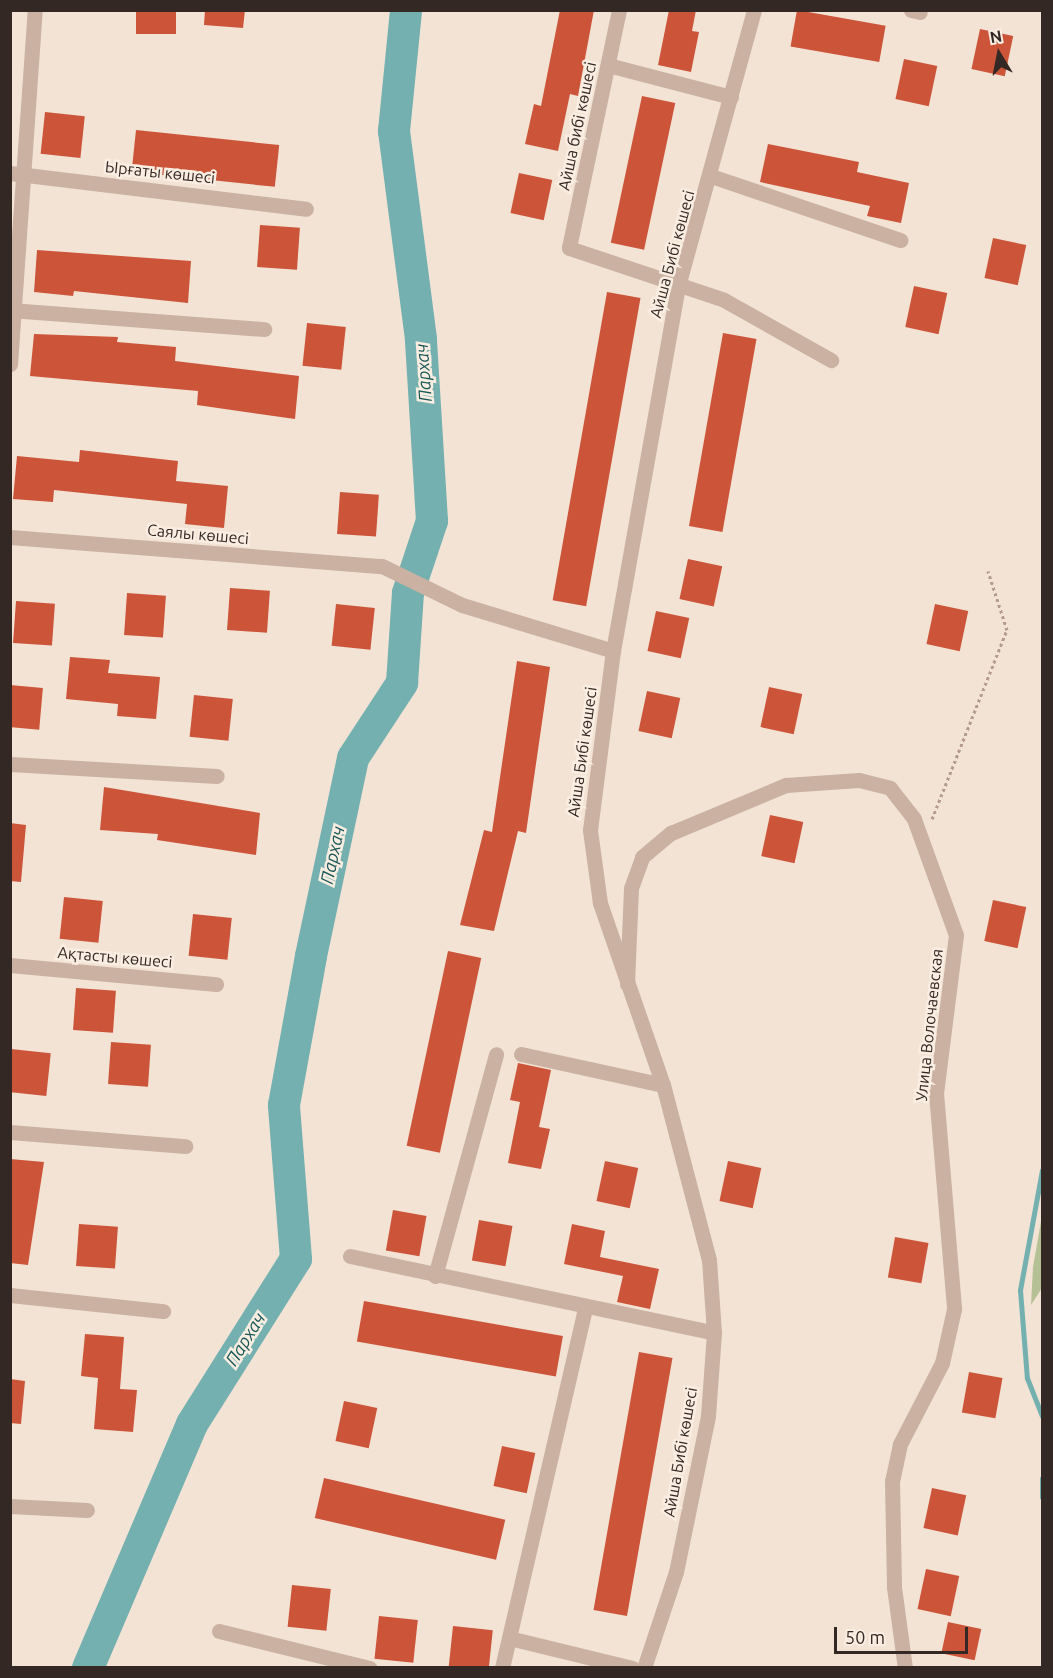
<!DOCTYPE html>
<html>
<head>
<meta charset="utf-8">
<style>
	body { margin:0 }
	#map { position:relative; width:1053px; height:1678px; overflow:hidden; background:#f2e3d5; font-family:Ubuntu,sans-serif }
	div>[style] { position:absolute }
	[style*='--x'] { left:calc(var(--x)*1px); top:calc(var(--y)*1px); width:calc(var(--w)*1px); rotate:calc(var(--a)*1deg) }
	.green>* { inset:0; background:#b5c195 }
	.stream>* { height:5px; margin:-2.5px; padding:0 2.5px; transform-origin:2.5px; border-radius:2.5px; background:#73b0af }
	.river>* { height:32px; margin:-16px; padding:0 16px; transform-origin:16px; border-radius:16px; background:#73b0af }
	.building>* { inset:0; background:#cc5439; transform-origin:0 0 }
	.path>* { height:3px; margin-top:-1.5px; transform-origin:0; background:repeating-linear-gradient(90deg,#b59b8b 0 3px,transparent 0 6px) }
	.minor>* { height:15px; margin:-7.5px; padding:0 7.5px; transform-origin:7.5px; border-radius:7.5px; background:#cab1a1 }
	span { translate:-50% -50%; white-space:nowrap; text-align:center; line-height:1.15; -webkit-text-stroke:5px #faede1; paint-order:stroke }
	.street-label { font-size:16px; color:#342824 }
	.water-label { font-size:18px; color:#185657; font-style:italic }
	.frame { position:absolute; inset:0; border:12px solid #342824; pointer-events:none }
	.north { position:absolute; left:969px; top:24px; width:60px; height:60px; -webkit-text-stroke:4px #faede1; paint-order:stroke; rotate:350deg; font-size:16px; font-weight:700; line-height:24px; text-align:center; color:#342824 }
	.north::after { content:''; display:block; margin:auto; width:21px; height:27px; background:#342824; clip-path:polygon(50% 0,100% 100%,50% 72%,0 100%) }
	.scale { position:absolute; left:834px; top:1627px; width:134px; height:27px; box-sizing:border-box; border:3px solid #342824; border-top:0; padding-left:8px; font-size:18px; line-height:21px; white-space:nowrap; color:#342824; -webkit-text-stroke:4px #faede1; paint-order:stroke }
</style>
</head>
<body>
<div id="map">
	<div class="green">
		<i style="clip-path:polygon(1042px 1216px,1042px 1288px,1031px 1305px,1033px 1267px)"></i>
	</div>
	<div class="stream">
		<i style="--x:1042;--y:1170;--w:122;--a:100.4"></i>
		<i style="--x:1020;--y:1290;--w:88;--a:85.5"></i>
		<i style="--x:1027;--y:1378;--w:41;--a:68.5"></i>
		<i style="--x:1042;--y:1478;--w:19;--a:90"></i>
	</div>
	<div class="river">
		<i style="--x:88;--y:1668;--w:265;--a:-66.9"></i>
		<i style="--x:192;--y:1424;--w:195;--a:-57.8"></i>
		<i style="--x:296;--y:1259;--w:154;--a:-94.5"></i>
		<i style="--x:284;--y:1105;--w:151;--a:-79.7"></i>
		<i style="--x:311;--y:956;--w:202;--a:-78"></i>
		<i style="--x:353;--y:758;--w:90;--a:-56.8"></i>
		<i style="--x:402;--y:683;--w:90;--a:-86.2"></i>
		<i style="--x:408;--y:593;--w:76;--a:-71.6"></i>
		<i style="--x:432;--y:521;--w:182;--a:-93.5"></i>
		<i style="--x:421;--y:339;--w:210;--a:-97.4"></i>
		<i style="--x:394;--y:131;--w:122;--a:-84.3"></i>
	</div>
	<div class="building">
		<i style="left:136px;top:10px;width:40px;height:24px"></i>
		<i style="clip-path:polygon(205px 10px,245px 10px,243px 28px,204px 25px)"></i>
		<i style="clip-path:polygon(560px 10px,594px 10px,578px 96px,570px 94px,558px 151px,525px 144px,534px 104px,541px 106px)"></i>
		<i style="clip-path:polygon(669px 10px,696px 10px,692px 31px,699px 32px,691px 72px,658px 65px)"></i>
		<i style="left:797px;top:10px;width:90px;height:37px;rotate:10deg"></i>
		<i style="left:980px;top:29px;width:34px;height:41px;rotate:12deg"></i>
		<i style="left:904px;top:59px;width:34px;height:41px;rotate:12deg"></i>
		<i style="left:642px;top:96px;width:34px;height:150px;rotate:12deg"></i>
		<i style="left:45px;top:112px;width:40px;height:42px;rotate:6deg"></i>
		<i style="left:136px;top:130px;width:144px;height:42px;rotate:6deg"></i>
		<i style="clip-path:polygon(768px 144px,859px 162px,857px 172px,909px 183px,901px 223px,867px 216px,870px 206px,760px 182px)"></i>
		<i style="left:519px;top:173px;width:34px;height:41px;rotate:12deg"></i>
		<i style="left:260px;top:225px;width:40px;height:42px;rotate:4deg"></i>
		<i style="left:993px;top:238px;width:34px;height:41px;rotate:12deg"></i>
		<i style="clip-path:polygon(37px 250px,191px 261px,188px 303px,74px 291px,73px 296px,34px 292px)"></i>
		<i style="left:914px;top:286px;width:34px;height:42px;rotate:12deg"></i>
		<i style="left:607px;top:292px;width:34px;height:313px;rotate:10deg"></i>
		<i style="left:307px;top:323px;width:39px;height:43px;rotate:6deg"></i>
		<i style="left:723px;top:333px;width:34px;height:196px;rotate:10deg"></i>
		<i style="clip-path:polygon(34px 334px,118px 337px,117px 342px,176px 347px,175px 361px,299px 376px,295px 419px,197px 405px,198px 391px,30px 376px)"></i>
		<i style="clip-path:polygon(80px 450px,178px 461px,176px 481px,228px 486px,224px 528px,185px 524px,187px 504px,54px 490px,53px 502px,13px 499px,17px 456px,79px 462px)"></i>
		<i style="left:340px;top:492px;width:39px;height:42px;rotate:4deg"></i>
		<i style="left:688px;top:559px;width:35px;height:41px;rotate:12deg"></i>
		<i style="left:230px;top:588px;width:40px;height:42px;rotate:4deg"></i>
		<i style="left:127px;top:593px;width:39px;height:42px;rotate:4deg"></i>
		<i style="left:16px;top:601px;width:39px;height:42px;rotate:4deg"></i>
		<i style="left:336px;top:604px;width:39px;height:42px;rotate:6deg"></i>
		<i style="left:935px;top:604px;width:34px;height:41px;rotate:12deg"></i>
		<i style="left:656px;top:611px;width:34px;height:41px;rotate:12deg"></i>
		<i style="clip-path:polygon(70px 657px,110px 660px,108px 673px,160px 677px,156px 719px,117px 716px,118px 704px,66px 699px)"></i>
		<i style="clip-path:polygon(517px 661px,550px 667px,526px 833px,518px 831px,494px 931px,460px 925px,484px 830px,492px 832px)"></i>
		<i style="left:10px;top:685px;width:33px;height:42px;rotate:5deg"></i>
		<i style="left:769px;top:687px;width:34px;height:41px;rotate:12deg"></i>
		<i style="left:647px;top:691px;width:34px;height:41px;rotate:12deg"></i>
		<i style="left:194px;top:695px;width:39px;height:42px;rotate:6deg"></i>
		<i style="clip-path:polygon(104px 787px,260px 813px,256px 855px,157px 840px,158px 834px,100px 830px)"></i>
		<i style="left:770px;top:815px;width:34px;height:42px;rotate:12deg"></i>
		<i style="clip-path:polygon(10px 823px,26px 825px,21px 882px,10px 881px)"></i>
		<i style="left:64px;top:897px;width:39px;height:42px;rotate:6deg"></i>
		<i style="left:993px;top:900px;width:34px;height:42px;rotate:12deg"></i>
		<i style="left:193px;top:914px;width:39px;height:42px;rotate:6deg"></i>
		<i style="left:448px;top:951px;width:34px;height:199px;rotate:12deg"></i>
		<i style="left:76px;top:988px;width:40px;height:42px;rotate:4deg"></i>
		<i style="left:111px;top:1042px;width:40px;height:42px;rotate:4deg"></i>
		<i style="left:11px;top:1049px;width:40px;height:43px;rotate:6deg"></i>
		<i style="clip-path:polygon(518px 1063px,551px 1070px,539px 1127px,550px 1129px,541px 1169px,508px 1163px,520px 1102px,510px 1100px)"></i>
		<i style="clip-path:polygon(10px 1159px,44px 1162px,28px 1265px,10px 1263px)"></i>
		<i style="left:605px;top:1161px;width:34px;height:41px;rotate:12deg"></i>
		<i style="left:728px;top:1161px;width:34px;height:41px;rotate:12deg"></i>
		<i style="left:393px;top:1210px;width:34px;height:41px;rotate:10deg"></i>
		<i style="left:479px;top:1220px;width:34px;height:41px;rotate:10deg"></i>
		<i style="left:79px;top:1224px;width:39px;height:42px;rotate:4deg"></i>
		<i style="clip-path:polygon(572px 1224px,605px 1231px,600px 1257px,659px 1269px,650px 1309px,617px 1302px,623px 1276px,564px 1264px)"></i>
		<i style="left:895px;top:1237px;width:34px;height:41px;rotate:10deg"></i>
		<i style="left:364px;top:1301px;width:202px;height:41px;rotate:10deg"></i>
		<i style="clip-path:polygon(85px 1334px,124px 1337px,120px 1389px,137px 1390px,133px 1432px,94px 1429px,98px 1378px,81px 1376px)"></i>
		<i style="left:639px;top:1352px;width:34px;height:262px;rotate:10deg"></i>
		<i style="left:969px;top:1372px;width:34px;height:41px;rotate:10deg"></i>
		<i style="clip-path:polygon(10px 1379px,25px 1381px,21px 1424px,10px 1423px)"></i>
		<i style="left:344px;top:1401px;width:34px;height:41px;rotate:12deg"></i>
		<i style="left:502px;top:1446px;width:34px;height:41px;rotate:12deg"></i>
		<i style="left:324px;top:1478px;width:186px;height:41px;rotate:13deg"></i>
		<i style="left:932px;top:1488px;width:35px;height:41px;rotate:12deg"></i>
		<i style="left:926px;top:1569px;width:34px;height:41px;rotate:12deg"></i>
		<i style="left:292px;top:1585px;width:39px;height:42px;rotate:6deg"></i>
		<i style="left:379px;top:1616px;width:39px;height:43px;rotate:6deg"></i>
		<i style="left:948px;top:1622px;width:34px;height:32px;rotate:12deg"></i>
		<i style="left:453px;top:1626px;width:40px;height:42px;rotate:6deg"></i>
	</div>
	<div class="path">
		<i style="--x:932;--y:819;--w:203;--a:-68.4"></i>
		<i style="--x:1007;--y:630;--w:62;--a:-107.9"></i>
	</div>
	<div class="minor">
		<i style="--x:619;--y:10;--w:243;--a:101.9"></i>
		<i style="--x:569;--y:248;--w:163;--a:18.5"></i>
		<i style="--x:724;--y:300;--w:123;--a:29.3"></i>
		<i style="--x:911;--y:10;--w:9;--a:13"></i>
		<i style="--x:608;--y:65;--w:127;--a:14.6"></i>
		<i style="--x:10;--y:173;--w:298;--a:6.9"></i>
		<i style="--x:711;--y:176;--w:200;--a:18.7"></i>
		<i style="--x:10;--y:310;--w:255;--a:4.3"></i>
		<i style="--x:10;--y:364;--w:355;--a:-86"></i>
		<i style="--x:10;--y:537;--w:373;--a:4.5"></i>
		<i style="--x:382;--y:566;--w:89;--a:26"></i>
		<i style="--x:462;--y:605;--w:158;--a:16.9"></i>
		<i style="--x:10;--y:764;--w:207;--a:3.3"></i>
		<i style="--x:10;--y:965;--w:207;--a:5.3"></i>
		<i style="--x:627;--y:984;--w:96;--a:-87.6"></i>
		<i style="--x:631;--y:888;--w:33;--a:-70"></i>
		<i style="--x:642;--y:857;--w:38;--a:-40"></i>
		<i style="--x:671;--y:833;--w:125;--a:-22.7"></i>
		<i style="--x:786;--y:785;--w:73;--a:-3.9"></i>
		<i style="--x:859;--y:780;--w:32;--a:14"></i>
		<i style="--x:890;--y:788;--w:39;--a:52"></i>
		<i style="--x:914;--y:819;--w:123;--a:70.1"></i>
		<i style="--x:956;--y:935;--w:159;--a:97.2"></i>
		<i style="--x:936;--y:1093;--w:217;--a:85.2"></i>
		<i style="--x:954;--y:1309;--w:55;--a:102.5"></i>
		<i style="--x:942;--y:1363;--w:91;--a:117.4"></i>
		<i style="--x:900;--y:1444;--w:38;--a:102"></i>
		<i style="--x:892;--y:1481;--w:106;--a:88.9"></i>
		<i style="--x:894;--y:1587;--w:82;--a:82.3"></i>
		<i style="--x:521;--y:1054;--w:145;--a:12.3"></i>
		<i style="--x:10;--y:1132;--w:176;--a:4.6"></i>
		<i style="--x:350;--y:1256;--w:372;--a:11.9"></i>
		<i style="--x:435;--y:1276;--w:230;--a:-74.6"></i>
		<i style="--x:10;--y:1295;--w:154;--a:6"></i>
		<i style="--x:10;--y:1506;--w:77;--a:3"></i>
		<i style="--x:219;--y:1631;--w:155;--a:13.8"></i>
		<i style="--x:509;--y:1638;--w:127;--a:13.7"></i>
		<i style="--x:502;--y:1668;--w:368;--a:-77"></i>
		<i style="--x:644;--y:1668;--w:101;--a:-71.6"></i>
		<i style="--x:676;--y:1572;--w:159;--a:-78.4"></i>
		<i style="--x:708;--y:1416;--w:83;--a:-85.9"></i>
		<i style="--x:714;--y:1333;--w:73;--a:-93.9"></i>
		<i style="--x:709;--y:1260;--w:181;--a:-104.7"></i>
		<i style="--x:663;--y:1085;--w:193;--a:-109.1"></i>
		<i style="--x:600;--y:903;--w:74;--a:-97.8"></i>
		<i style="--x:590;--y:830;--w:180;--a:-82.7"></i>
		<i style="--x:613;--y:651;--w:371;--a:-79.9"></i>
		<i style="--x:678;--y:286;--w:286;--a:-74.6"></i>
	</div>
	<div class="street-label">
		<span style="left:577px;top:126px;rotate:-78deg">Айша бибі көшесі</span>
		<span style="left:160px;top:172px;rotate:6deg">Ырғаты көшесі</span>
		<span style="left:672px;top:254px;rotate:-75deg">Айша Бибі көшесі</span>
		<span style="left:198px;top:534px;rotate:5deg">Саялы көшесі</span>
		<span style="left:582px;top:752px;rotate:-82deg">Айша Бибі көшесі</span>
		<span style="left:115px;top:957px;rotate:5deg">Ақтасты көшесі</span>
		<span style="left:929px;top:1025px;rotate:-84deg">Улица Волочаевская</span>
		<span style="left:680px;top:1452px;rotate:-80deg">Айша Бибі көшесі</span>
	</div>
	<div class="water-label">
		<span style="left:423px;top:373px;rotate:-94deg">Пархач</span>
		<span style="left:332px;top:855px;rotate:-78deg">Пархач</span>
		<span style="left:245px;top:1339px;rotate:-58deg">Пархач</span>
	</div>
	<div class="frame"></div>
	<div class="north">N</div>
	<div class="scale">50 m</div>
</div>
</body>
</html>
